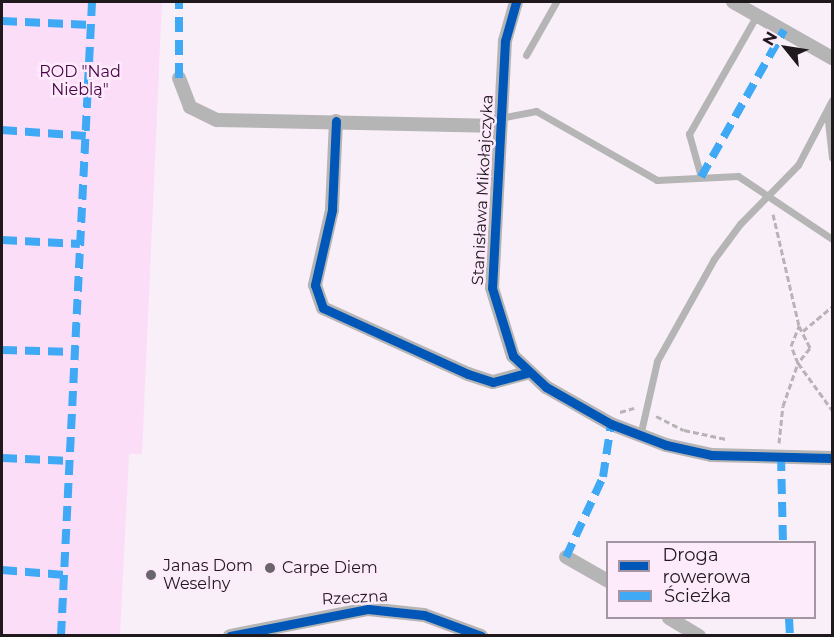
<!DOCTYPE html>
<html>
<head>
<meta charset="utf-8">
<style>
	body { margin:0 }
	#map { position:relative; width:834px; height:637px; overflow:hidden; background:#f9eff8; font-family:Montserrat,sans-serif }
	div>[style] { position:absolute }
	[style*='--x'] { left:calc(var(--x)*1px); top:calc(var(--y)*1px); width:calc(var(--w)*1px); rotate:calc(var(--a)*1deg) }
	.green>* { inset:0; background:#fcddf8 }
	.path>* { height:3px; margin-top:-1.5px; transform-origin:0; background:repeating-linear-gradient(90deg,#b7b3b6 0 6px,transparent 0 9px) }
	.lane>* { height:7px; margin:-3.5px; padding:0 3.5px; transform-origin:3.5px; border-radius:3.5px; background:#b6b5b5 }
	.street>* { height:14px; margin:-7px; padding:0 7px; transform-origin:7px; border-radius:7px; background:#b6b5b5 }
	.quiet>* { height:8px; margin-top:-4px; transform-origin:0; background:repeating-linear-gradient(90deg,#3fa9f5 0 15px,transparent 0 23px) }
	.cycleway>* { height:9px; margin:-4.5px; padding:0 4.5px; transform-origin:4.5px; border-radius:4.5px; background:#0057b8 }
	.dots>* { width:16px; height:16px; translate:-50% -50%; box-sizing:border-box; border:3px solid #fdebfb; border-radius:50% }
	span { translate:-50% -50%; white-space:nowrap; text-align:center; line-height:1.15; -webkit-text-stroke:5px #fdebfb; paint-order:stroke }
	.park-label { font-size:16px; color:#490047 }
	.street-label { font-size:16px; color:#1f191e }
	.poi-label { font-size:16px; color:#1f191e }
	.left { translate:0 -50%; text-align:left }
	.frame { position:absolute; inset:0; border:3px solid #1f191e; pointer-events:none }
	.legend { position:absolute; left:606px; top:541px; width:210px; height:78px; box-sizing:border-box; background:#fdebfb; border:2px solid #a497a3; margin:0; padding:8px 10px; list-style:none; font-size:18px; color:#1f191e }
	.legend li { display:flex; align-items:center; gap:12px; height:30px }
	.legend b { width:30px; border:2px solid #a497a3 }
	.north { position:absolute; left:756px; top:18px; width:60px; height:60px; -webkit-text-stroke:4px #fdebfb; paint-order:stroke; rotate:300deg; font-size:16px; font-weight:700; line-height:24px; text-align:center; color:#1f191e }
	.north::after { content:''; display:block; margin:auto; width:21px; height:27px; background:#1f191e; clip-path:polygon(50% 0,100% 100%,50% 72%,0 100%) }
</style>
</head>
<body>
<div id="map">
	<div class="green">
		<i style="clip-path:polygon(2px 2px,162px 2px,142px 454px,129px 454px,120px 635px,2px 635px)"></i>
	</div>
	<div class="path">
		<i style="--x:773;--y:214;--w:115;--a:76.9"></i>
		<i style="--x:799;--y:326;--w:25;--a:63"></i>
		<i style="--x:810;--y:348;--w:19;--a:129"></i>
		<i style="--x:798;--y:363;--w:18;--a:-112"></i>
		<i style="--x:791;--y:346;--w:22;--a:-68"></i>
		<i style="--x:803;--y:331;--w:38;--a:-40"></i>
		<i style="--x:620;--y:412;--w:15;--a:-16"></i>
		<i style="--x:656;--y:416;--w:31;--a:27"></i>
		<i style="--x:684;--y:430;--w:43;--a:12.1"></i>
		<i style="--x:779;--y:443;--w:37;--a:-84"></i>
		<i style="--x:783;--y:406;--w:46;--a:-70.8"></i>
		<i style="--x:798;--y:363;--w:58;--a:54.1"></i>
	</div>
	<div class="lane">
		<i style="--x:526;--y:55;--w:61;--a:-60.5"></i>
		<i style="--x:827;--y:112;--w:46;--a:83.8"></i>
		<i style="--x:500;--y:118;--w:37;--a:-11"></i>
		<i style="--x:536;--y:111;--w:139;--a:29.7"></i>
		<i style="--x:657;--y:180;--w:81;--a:-2.8"></i>
		<i style="--x:738;--y:176;--w:113;--a:33.8"></i>
		<i style="--x:701;--y:177;--w:45;--a:-105.6"></i>
		<i style="--x:689;--y:134;--w:137;--a:-60.3"></i>
		<i style="--x:640;--y:436;--w:77;--a:-77.2"></i>
		<i style="--x:657;--y:361;--w:117;--a:-60.8"></i>
		<i style="--x:714;--y:259;--w:44;--a:-53.4"></i>
		<i style="--x:740;--y:224;--w:83;--a:-45.5"></i>
		<i style="--x:798;--y:165;--w:73;--a:-62.4"></i>
	</div>
	<div class="street">
		<i style="--x:516;--y:2;--w:41;--a:105.8"></i>
		<i style="--x:505;--y:41;--w:247;--a:93"></i>
		<i style="--x:492;--y:288;--w:71;--a:72.8"></i>
		<i style="--x:513;--y:356;--w:45;--a:43.2"></i>
		<i style="--x:546;--y:387;--w:75;--a:29.6"></i>
		<i style="--x:611;--y:424;--w:59;--a:20.9"></i>
		<i style="--x:666;--y:445;--w:46;--a:12.5"></i>
		<i style="--x:711;--y:455;--w:121;--a:1.4"></i>
		<i style="--x:733;--y:2;--w:114;--a:29.5"></i>
		<i style="--x:179;--y:78;--w:31;--a:69"></i>
		<i style="--x:190;--y:107;--w:30;--a:26"></i>
		<i style="--x:217;--y:120;--w:283;--a:1.2"></i>
		<i style="--x:336;--y:121;--w:89;--a:92.6"></i>
		<i style="--x:332;--y:210;--w:77;--a:102.8"></i>
		<i style="--x:315;--y:285;--w:24;--a:71"></i>
		<i style="--x:323;--y:308;--w:159;--a:24.5"></i>
		<i style="--x:468;--y:374;--w:26;--a:18"></i>
		<i style="--x:493;--y:382;--w:35;--a:-15"></i>
		<i style="--x:566;--y:557;--w:48;--a:29.7"></i>
		<i style="--x:669;--y:618;--w:35;--a:31"></i>
		<i style="--x:230;--y:636;--w:141;--a:-11.1"></i>
		<i style="--x:368;--y:609;--w:56;--a:6.1"></i>
		<i style="--x:424;--y:615;--w:61;--a:20.2"></i>
	</div>
	<div class="quiet">
		<i style="--x:2;--y:21;--w:89;--a:2.6"></i>
		<i style="--x:179;--y:78;--w:76;--a:-90"></i>
		<i style="--x:2;--y:130;--w:84;--a:4.1"></i>
		<i style="--x:701;--y:177;--w:169;--a:-60.5"></i>
		<i style="--x:2;--y:240;--w:78;--a:2.9"></i>
		<i style="--x:2;--y:350;--w:74;--a:1.5"></i>
		<i style="--x:781;--y:456;--w:86;--a:88.7"></i>
		<i style="--x:2;--y:458;--w:69;--a:2.5"></i>
		<i style="--x:566;--y:557;--w:88;--a:-65.2"></i>
		<i style="--x:603;--y:477;--w:54;--a:-81.4"></i>
		<i style="--x:2;--y:570;--w:63;--a:4.5"></i>
		<i style="--x:789;--y:618;--w:18;--a:87"></i>
		<i style="--x:61;--y:636;--w:635;--a:-87.2"></i>
	</div>
	<div class="cycleway">
		<i style="--x:516;--y:2;--w:41;--a:105.8"></i>
		<i style="--x:505;--y:41;--w:247;--a:93"></i>
		<i style="--x:492;--y:288;--w:71;--a:72.8"></i>
		<i style="--x:513;--y:356;--w:45;--a:43.2"></i>
		<i style="--x:546;--y:387;--w:75;--a:29.6"></i>
		<i style="--x:611;--y:424;--w:59;--a:20.9"></i>
		<i style="--x:666;--y:445;--w:46;--a:12.5"></i>
		<i style="--x:711;--y:455;--w:121;--a:1.4"></i>
		<i style="--x:336;--y:121;--w:89;--a:92.6"></i>
		<i style="--x:332;--y:210;--w:77;--a:102.8"></i>
		<i style="--x:315;--y:285;--w:24;--a:71"></i>
		<i style="--x:323;--y:308;--w:159;--a:24.5"></i>
		<i style="--x:468;--y:374;--w:26;--a:18"></i>
		<i style="--x:493;--y:382;--w:35;--a:-15"></i>
		<i style="--x:230;--y:636;--w:141;--a:-11.1"></i>
		<i style="--x:368;--y:609;--w:56;--a:6.1"></i>
		<i style="--x:424;--y:615;--w:61;--a:20.2"></i>
	</div>
	<div class="dots">
		<i style="left:270px;top:568px;background:#6b646a"></i>
		<i style="left:151px;top:575px;background:#6b646a"></i>
	</div>
	<div class="park-label">
		<span style="left:80px;top:81px">ROD "Nad<br>Nieblą"</span>
	</div>
	<div class="street-label">
		<span style="left:483px;top:190px;rotate:-87deg">Stanisława Mikołajczyka</span>
		<span style="left:355px;top:598px;rotate:-3deg">Rzeczna</span>
	</div>
	<div class="poi-label">
		<span class="left" style="left:163px;top:575px">Janas Dom<br>Weselny</span>
		<span class="left" style="left:282px;top:568px">Carpe Diem</span>
	</div>
	<div class="frame"></div>
	<ul class="legend">
	<li><b style="height:8px;background:#0057b8"></b>Droga rowerowa</li>
	<li><b style="height:8px;background:#3fa9f5"></b>Ścieżka</li>
	</ul>
	<div class="north">N</div>
</div>
</body>
</html>
